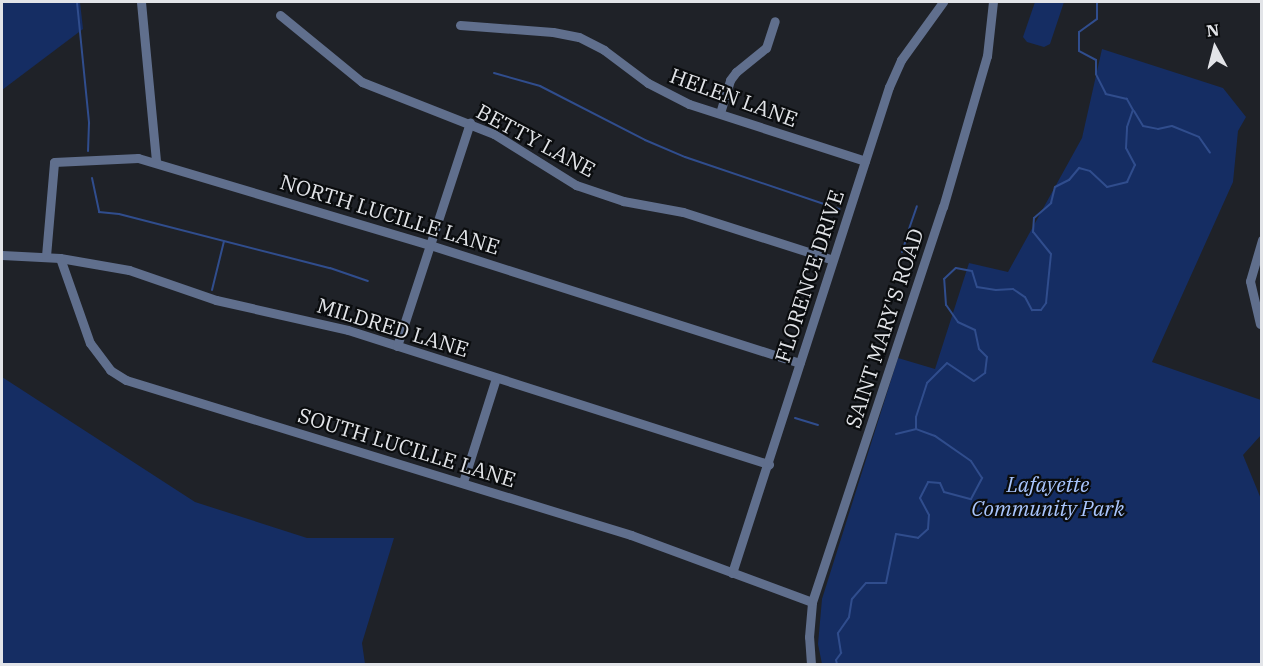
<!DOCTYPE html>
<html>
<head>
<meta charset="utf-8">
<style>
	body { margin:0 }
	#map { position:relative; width:1263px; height:666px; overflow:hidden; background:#1f2228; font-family:"IBM Plex Serif",serif }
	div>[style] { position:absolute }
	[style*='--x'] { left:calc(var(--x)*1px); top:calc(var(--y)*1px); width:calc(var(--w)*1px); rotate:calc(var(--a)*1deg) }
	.green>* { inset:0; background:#152d63 }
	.stream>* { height:2px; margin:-1px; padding:0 1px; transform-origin:1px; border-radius:1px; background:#304d8d }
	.minor>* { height:9px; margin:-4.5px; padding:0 4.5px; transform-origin:4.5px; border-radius:4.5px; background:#606f8d }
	span { translate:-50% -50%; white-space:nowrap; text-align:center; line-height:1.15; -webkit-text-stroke:4.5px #0a0c0e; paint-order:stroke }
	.street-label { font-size:21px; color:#e2e4e8 }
	.park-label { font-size:21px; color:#a9c5fd; font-style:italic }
	.frame { position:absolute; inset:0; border:3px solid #e2e4e8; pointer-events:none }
	.north { position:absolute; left:1185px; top:18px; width:60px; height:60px; -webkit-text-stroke:4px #0a0c0e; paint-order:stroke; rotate:353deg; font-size:16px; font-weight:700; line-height:24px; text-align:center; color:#e2e4e8 }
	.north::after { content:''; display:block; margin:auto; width:21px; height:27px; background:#e2e4e8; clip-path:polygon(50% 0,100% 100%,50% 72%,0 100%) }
</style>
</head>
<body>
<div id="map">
	<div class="green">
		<i style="clip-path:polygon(2px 2px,80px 2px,83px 29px,2px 90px)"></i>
		<i style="clip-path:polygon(1035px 2px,1064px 2px,1050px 44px,1044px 47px,1027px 42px,1023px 37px)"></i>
		<i style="clip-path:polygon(1102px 49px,1223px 88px,1246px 117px,1238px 131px,1233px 182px,1152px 362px,1261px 400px,1261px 435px,1243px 455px,1261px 499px,1261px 664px,822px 664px,818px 644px,822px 599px,898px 358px,935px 369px,969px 263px,1008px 272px,1082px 138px)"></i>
		<i style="clip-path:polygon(2px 377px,195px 502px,307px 538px,394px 538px,362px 643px,365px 664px,2px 664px)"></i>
	</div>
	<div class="stream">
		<i style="--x:77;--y:2;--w:122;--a:84.3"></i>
		<i style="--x:89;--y:123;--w:28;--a:92"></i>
		<i style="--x:494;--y:73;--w:48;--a:15.8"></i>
		<i style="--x:540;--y:86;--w:118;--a:27.2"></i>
		<i style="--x:645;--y:140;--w:43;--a:23"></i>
		<i style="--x:685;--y:157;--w:163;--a:18.7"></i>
		<i style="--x:1134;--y:111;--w:17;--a:59"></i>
		<i style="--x:1143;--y:126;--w:15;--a:11"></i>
		<i style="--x:1158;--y:129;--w:14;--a:-12"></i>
		<i style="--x:1172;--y:126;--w:29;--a:22"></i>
		<i style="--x:1199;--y:137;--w:19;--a:55"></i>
		<i style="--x:92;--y:178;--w:35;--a:78"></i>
		<i style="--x:99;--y:212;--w:20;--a:6"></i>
		<i style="--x:119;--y:214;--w:218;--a:14.4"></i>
		<i style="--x:330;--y:268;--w:40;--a:18.9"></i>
		<i style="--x:909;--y:229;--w:24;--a:-71"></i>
		<i style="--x:902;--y:252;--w:20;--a:-72"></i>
		<i style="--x:212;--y:290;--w:50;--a:-76.2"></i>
		<i style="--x:795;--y:418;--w:24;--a:17"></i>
		<i style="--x:896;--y:434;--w:21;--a:-14"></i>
		<i style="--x:837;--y:664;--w:4;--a:-104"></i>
		<i style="--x:836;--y:660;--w:9;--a:-54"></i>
		<i style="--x:841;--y:653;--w:20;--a:-99"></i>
		<i style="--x:838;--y:633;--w:19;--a:-55"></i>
		<i style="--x:849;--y:617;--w:18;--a:-81"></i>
		<i style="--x:852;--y:599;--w:21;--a:-49"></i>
		<i style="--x:866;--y:583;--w:20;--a:0"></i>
		<i style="--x:886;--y:583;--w:50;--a:-78.5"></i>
		<i style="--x:896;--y:534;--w:22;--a:10"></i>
		<i style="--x:918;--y:538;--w:13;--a:-42"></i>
		<i style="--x:928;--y:529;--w:14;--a:-86"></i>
		<i style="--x:929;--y:515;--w:19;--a:-118"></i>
		<i style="--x:920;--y:498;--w:18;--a:-63"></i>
		<i style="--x:928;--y:482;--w:12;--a:5"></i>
		<i style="--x:940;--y:483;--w:10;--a:66"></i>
		<i style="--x:944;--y:492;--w:28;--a:15"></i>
		<i style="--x:971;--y:499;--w:24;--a:-62"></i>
		<i style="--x:982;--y:478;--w:20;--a:-123"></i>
		<i style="--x:971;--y:461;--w:44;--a:-145.2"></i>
		<i style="--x:935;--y:436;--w:20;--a:-160"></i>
		<i style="--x:916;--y:429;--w:12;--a:-90"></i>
		<i style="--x:916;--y:417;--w:36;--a:-72"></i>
		<i style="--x:927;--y:383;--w:28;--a:-45"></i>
		<i style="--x:947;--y:363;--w:32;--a:34"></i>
		<i style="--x:974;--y:381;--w:14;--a:-36"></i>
		<i style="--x:985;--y:373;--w:16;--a:-83"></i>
		<i style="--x:987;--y:357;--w:11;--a:-135"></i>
		<i style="--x:979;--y:349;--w:19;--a:-102"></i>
		<i style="--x:975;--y:330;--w:19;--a:-155"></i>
		<i style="--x:958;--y:322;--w:21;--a:-125"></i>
		<i style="--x:946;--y:305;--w:26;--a:-94"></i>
		<i style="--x:944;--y:279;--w:16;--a:-43"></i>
		<i style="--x:956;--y:268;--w:16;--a:11"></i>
		<i style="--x:972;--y:271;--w:17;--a:73"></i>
		<i style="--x:977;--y:287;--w:19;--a:9"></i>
		<i style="--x:996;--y:290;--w:17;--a:-3"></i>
		<i style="--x:1013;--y:289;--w:14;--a:34"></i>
		<i style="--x:1025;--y:297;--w:15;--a:62"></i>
		<i style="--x:1032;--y:310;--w:9;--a:0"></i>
		<i style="--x:1041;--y:310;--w:9;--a:-54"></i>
		<i style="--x:1046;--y:303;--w:49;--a:-84.2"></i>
		<i style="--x:1051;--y:254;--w:28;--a:-129"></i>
		<i style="--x:1033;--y:232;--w:14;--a:-86"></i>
		<i style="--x:1034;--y:218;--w:23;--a:-41"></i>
		<i style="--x:1051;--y:203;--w:16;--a:-76"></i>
		<i style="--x:1055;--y:187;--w:16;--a:-27"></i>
		<i style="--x:1069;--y:180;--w:16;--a:-50"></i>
		<i style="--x:1079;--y:168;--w:11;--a:15"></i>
		<i style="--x:1090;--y:171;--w:23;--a:43"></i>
		<i style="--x:1107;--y:187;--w:21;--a:-14"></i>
		<i style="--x:1127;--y:182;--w:19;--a:-65"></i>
		<i style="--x:1135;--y:165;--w:19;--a:-118"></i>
		<i style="--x:1126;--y:148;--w:21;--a:-87"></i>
		<i style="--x:1127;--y:127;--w:18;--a:-71"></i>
		<i style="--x:1133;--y:110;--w:13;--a:-119"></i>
		<i style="--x:1127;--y:99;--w:22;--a:-167"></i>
		<i style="--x:1106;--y:94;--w:22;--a:-117"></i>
		<i style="--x:1096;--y:74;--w:14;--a:-90"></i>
		<i style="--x:1096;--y:60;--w:19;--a:-152"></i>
		<i style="--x:1079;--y:51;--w:19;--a:-90"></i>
		<i style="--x:1079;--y:32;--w:22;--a:-36"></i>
		<i style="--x:1097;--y:19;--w:17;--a:-90"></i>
	</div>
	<div class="minor">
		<i style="--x:141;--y:2;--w:161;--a:84.6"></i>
		<i style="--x:280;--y:15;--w:106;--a:39.3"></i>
		<i style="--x:362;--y:82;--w:142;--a:21.5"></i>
		<i style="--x:494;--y:134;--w:97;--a:31.9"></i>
		<i style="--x:576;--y:185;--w:50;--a:18.8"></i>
		<i style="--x:623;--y:201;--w:61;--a:10.4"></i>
		<i style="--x:683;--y:212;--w:157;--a:17.7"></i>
		<i style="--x:460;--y:25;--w:93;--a:4.3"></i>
		<i style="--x:553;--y:32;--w:26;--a:11"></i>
		<i style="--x:579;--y:37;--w:28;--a:27"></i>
		<i style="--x:604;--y:50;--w:55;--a:36.9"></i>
		<i style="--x:648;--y:83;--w:46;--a:27.1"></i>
		<i style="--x:689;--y:104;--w:185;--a:17.9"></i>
		<i style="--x:720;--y:113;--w:34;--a:-73"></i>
		<i style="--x:730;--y:80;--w:10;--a:-53"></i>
		<i style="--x:736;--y:72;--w:38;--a:-39"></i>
		<i style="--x:766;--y:48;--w:28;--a:-72"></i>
		<i style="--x:2;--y:255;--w:58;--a:3"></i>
		<i style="--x:60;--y:258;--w:70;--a:9.9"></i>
		<i style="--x:129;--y:270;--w:92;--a:19"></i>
		<i style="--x:216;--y:300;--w:135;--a:12.8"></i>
		<i style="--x:348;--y:330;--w:442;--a:17.7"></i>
		<i style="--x:46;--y:256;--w:94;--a:-85.1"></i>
		<i style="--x:54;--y:162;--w:84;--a:-2.7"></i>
		<i style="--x:138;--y:158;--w:305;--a:16.6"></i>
		<i style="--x:430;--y:245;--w:388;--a:17.7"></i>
		<i style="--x:60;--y:258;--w:90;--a:70.6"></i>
		<i style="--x:90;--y:343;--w:34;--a:53"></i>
		<i style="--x:110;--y:370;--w:19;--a:32"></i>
		<i style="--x:126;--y:380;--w:528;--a:17.06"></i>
		<i style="--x:631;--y:535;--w:193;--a:20.3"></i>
		<i style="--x:1260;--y:324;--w:44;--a:-103.1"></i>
		<i style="--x:1250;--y:281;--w:43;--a:-73.7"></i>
		<i style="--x:397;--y:346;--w:235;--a:-71.9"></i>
		<i style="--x:463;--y:482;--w:109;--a:-72.4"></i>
		<i style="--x:732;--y:573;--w:511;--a:-72.1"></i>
		<i style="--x:889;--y:87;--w:30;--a:-66"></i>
		<i style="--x:901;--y:60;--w:72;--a:-54.1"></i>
		<i style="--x:811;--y:664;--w:27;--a:-94"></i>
		<i style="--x:809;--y:637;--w:35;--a:-85"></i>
		<i style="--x:812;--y:602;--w:416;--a:-71.7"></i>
		<i style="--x:943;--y:207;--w:157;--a:-73.8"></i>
		<i style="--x:987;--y:56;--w:54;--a:-83.7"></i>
	</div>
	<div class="street-label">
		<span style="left:734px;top:97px;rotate:20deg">HELEN LANE</span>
		<span style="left:536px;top:140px;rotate:28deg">BETTY LANE</span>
		<span style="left:390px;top:214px;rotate:17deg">NORTH LUCILLE LANE</span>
		<span style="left:809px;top:276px;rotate:-72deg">FLORENCE DRIVE</span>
		<span style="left:393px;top:327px;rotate:17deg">MILDRED LANE</span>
		<span style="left:884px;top:328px;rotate:-72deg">SAINT MARY'S ROAD</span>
		<span style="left:407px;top:447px;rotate:17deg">SOUTH LUCILLE LANE</span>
	</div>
	<div class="park-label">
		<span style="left:1048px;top:496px">Lafayette<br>Community Park</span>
	</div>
	<div class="frame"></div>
	<div class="north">N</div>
</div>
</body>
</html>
